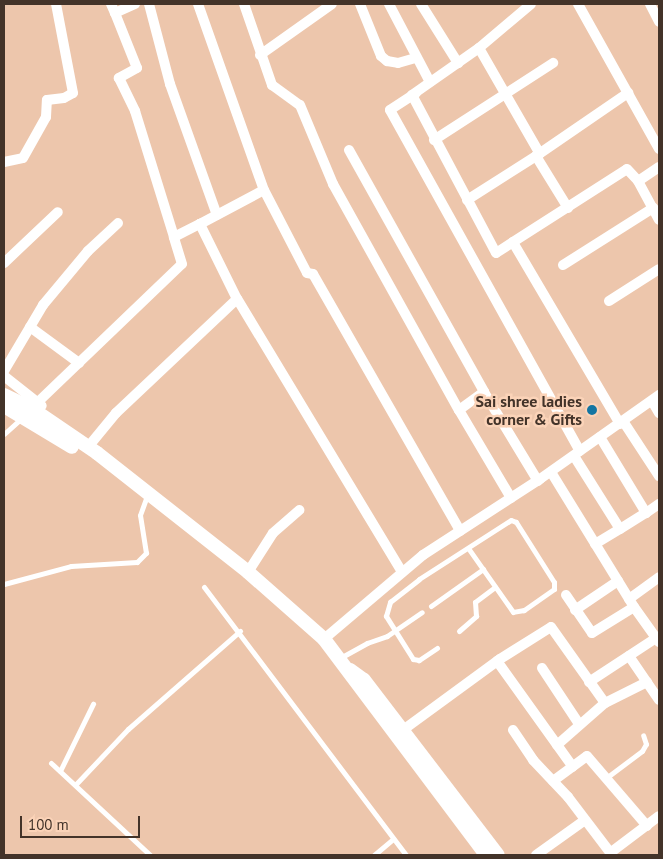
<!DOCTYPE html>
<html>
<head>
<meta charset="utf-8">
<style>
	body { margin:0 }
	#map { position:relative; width:663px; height:859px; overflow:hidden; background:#edc6ac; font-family:"PT Sans",sans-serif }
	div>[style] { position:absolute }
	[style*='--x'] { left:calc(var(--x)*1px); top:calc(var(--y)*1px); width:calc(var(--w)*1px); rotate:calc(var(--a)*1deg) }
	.lane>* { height:5px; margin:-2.5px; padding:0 2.5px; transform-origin:2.5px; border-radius:2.5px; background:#fff }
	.street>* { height:10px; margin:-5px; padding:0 5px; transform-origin:5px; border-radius:5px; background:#fff }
	.secondary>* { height:14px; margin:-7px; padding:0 7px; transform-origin:7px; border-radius:7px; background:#fff }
	.dots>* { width:14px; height:14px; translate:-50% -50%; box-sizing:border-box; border:2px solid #fbd3b8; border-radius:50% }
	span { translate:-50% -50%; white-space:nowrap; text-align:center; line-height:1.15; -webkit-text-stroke:5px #fbd3b8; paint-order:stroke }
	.poi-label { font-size:16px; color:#433329; font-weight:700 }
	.right { translate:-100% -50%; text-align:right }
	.frame { position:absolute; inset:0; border:5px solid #433329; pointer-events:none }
	.scale { position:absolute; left:20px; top:816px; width:120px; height:22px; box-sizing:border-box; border:2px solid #433329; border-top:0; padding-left:6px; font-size:15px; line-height:18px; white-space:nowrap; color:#433329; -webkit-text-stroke:4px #fbd3b8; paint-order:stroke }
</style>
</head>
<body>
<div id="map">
	<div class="lane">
		<i style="--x:4;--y:434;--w:24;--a:-42"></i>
		<i style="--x:4;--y:584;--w:69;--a:-15"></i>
		<i style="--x:71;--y:566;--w:66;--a:-3.5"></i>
		<i style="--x:137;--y:562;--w:13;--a:-45"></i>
		<i style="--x:146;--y:553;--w:38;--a:-99"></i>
		<i style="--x:140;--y:515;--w:20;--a:-70"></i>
		<i style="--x:204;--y:587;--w:336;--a:53"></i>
		<i style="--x:431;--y:606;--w:64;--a:-35.4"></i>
		<i style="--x:459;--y:631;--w:23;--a:-41"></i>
		<i style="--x:476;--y:616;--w:14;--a:-94"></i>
		<i style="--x:475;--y:602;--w:25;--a:-37"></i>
		<i style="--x:437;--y:648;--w:22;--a:146"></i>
		<i style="--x:419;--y:660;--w:6;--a:-171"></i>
		<i style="--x:413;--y:659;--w:51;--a:-122.1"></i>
		<i style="--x:386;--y:616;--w:15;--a:-74"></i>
		<i style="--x:390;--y:602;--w:37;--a:-38"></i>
		<i style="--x:419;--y:579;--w:109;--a:-32.7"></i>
		<i style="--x:511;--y:520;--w:5;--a:22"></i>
		<i style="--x:516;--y:522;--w:71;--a:57.7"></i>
		<i style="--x:554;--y:582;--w:7;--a:90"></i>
		<i style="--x:554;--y:589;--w:37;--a:145"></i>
		<i style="--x:524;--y:610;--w:11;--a:170"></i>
		<i style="--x:513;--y:612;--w:78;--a:-125.1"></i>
		<i style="--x:340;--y:658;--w:31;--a:-29"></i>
		<i style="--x:367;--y:643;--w:21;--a:-19"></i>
		<i style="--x:387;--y:636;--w:42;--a:-34.4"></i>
		<i style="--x:51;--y:763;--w:135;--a:42.9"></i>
		<i style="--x:60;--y:771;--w:75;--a:-63.8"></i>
		<i style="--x:606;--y:778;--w:45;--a:-36.9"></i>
		<i style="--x:642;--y:751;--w:8;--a:-60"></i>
		<i style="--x:646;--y:744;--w:9;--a:-108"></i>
		<i style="--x:76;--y:784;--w:76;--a:-46.6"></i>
		<i style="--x:128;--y:729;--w:149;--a:-41.2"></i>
		<i style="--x:374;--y:855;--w:25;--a:-40"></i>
	</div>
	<div class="street">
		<i style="--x:111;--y:4;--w:10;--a:66"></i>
		<i style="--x:135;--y:4;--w:22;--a:156"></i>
		<i style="--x:115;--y:13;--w:59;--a:68.2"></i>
		<i style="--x:137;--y:68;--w:21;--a:151"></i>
		<i style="--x:119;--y:78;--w:37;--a:64"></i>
		<i style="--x:135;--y:111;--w:132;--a:72.8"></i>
		<i style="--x:149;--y:4;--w:83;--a:75.3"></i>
		<i style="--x:170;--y:84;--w:139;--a:70.3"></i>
		<i style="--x:198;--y:4;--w:197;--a:70.5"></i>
		<i style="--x:244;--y:4;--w:86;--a:70.9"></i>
		<i style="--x:272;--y:85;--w:34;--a:36"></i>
		<i style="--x:300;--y:105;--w:86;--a:67.3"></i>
		<i style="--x:333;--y:184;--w:259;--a:60.9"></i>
		<i style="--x:360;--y:4;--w:56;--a:68"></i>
		<i style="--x:381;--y:56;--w:8;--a:40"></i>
		<i style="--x:387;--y:61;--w:11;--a:10"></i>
		<i style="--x:398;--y:63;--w:19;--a:-16"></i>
		<i style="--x:389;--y:4;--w:88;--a:62.3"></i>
		<i style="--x:421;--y:4;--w:70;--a:57.9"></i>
		<i style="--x:578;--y:4;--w:166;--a:60.8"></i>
		<i style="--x:650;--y:4;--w:20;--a:63"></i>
		<i style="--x:479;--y:48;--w:68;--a:-40.2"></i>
		<i style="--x:260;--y:55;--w:88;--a:-35.3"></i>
		<i style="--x:416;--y:93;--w:31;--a:147"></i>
		<i style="--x:390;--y:110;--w:390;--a:60.9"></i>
		<i style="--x:434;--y:140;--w:142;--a:-32.9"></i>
		<i style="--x:349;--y:150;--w:277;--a:60.8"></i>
		<i style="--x:4;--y:162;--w:19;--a:-12"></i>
		<i style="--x:23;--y:158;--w:47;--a:-60.7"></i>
		<i style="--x:46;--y:117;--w:17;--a:-87"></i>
		<i style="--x:47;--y:100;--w:17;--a:-7"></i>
		<i style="--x:64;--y:98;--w:10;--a:-29"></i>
		<i style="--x:73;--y:93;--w:91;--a:-100.8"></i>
		<i style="--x:659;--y:167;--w:25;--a:146"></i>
		<i style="--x:638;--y:181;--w:44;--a:61.7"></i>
		<i style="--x:467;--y:200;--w:82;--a:-32.5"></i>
		<i style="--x:568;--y:208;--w:61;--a:-121.6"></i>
		<i style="--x:536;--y:156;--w:112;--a:-34.4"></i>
		<i style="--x:513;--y:242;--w:20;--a:147"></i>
		<i style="--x:496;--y:253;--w:179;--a:-118"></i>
		<i style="--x:412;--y:95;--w:82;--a:-35"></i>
		<i style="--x:479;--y:48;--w:122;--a:60.1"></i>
		<i style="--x:4;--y:263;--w:74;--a:-43.4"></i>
		<i style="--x:563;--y:265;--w:107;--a:-32.3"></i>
		<i style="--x:609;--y:301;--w:59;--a:-32.6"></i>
		<i style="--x:30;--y:327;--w:61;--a:36.3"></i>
		<i style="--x:4;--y:371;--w:77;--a:-59.4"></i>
		<i style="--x:43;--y:305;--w:70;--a:-50.2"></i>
		<i style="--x:88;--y:251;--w:41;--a:-43"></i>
		<i style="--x:4;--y:376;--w:48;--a:38.3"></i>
		<i style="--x:652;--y:401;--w:14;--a:60"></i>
		<i style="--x:38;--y:402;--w:199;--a:-43.8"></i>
		<i style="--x:182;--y:264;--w:28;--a:-107"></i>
		<i style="--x:174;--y:237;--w:29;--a:-27"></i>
		<i style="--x:623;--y:421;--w:66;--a:56.8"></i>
		<i style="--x:620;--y:424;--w:211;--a:-120.5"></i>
		<i style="--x:513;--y:242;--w:135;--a:-32.6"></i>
		<i style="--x:627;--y:169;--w:16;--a:47"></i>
		<i style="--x:600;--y:437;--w:89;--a:58.8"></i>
		<i style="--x:646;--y:513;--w:16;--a:-35"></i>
		<i style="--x:88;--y:447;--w:44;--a:-50.5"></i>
		<i style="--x:116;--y:413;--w:166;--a:-43.3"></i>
		<i style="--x:574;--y:456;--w:86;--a:57.8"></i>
		<i style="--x:620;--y:529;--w:31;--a:-32"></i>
		<i style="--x:551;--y:472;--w:158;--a:58.4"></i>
		<i style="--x:634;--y:607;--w:43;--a:54.5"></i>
		<i style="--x:511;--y:498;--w:102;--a:-120.6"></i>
		<i style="--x:459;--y:410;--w:31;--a:-36"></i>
		<i style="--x:484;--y:392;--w:104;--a:58.8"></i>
		<i style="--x:595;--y:544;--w:29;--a:-31"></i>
		<i style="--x:248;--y:572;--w:46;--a:-57.3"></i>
		<i style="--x:273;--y:533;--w:35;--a:-41"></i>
		<i style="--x:402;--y:572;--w:319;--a:-121.1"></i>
		<i style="--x:237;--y:299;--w:84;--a:-116.3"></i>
		<i style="--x:200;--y:224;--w:72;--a:-28"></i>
		<i style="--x:264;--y:190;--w:93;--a:62.6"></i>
		<i style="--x:307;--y:273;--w:6;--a:9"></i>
		<i style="--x:313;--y:274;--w:296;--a:60.2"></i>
		<i style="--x:566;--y:595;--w:46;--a:55.6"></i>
		<i style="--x:592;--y:633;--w:49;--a:-31.8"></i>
		<i style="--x:629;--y:599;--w:37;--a:-36"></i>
		<i style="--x:575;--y:610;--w:52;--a:-34"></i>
		<i style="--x:324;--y:639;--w:130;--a:-40.3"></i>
		<i style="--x:423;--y:555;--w:140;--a:-33"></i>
		<i style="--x:540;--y:479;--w:146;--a:-35.2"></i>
		<i style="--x:629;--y:656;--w:53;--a:55.7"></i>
		<i style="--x:497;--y:661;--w:130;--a:54.4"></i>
		<i style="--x:542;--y:668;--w:67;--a:56.5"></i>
		<i style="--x:589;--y:682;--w:80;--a:-33.3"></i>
		<i style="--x:403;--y:730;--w:120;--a:-36.2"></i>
		<i style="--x:500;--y:659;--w:60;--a:-32.1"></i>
		<i style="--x:551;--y:627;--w:93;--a:54.6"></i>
		<i style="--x:605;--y:703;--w:47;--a:-26.6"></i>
		<i style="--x:513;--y:730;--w:36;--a:56"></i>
		<i style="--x:533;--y:760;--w:51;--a:46.6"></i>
		<i style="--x:568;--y:797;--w:73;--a:52.8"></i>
		<i style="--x:557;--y:745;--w:64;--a:-41.2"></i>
		<i style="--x:553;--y:781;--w:42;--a:-36.3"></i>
		<i style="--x:587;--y:756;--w:92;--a:49.4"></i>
		<i style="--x:610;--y:853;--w:61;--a:-37.1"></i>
		<i style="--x:536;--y:855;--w:60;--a:-35.5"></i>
	</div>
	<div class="secondary">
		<i style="--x:4;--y:395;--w:30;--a:26"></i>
		<i style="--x:31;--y:408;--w:80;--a:34.3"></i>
		<i style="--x:97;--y:453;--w:192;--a:38.2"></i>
		<i style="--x:248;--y:572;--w:101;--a:41.4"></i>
		<i style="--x:324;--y:639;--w:270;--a:53.1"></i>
		<i style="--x:4;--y:406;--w:79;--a:31.1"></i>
		<i style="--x:350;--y:670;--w:17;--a:36"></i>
		<i style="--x:364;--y:680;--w:220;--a:52.6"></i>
	</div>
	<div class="dots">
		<i style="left:592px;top:410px;background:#1375a2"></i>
	</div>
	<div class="poi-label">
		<span class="right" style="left:582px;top:410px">Sai shree ladies<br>corner &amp; Gifts</span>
	</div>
	<div class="frame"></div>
	<div class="scale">100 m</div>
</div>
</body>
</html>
